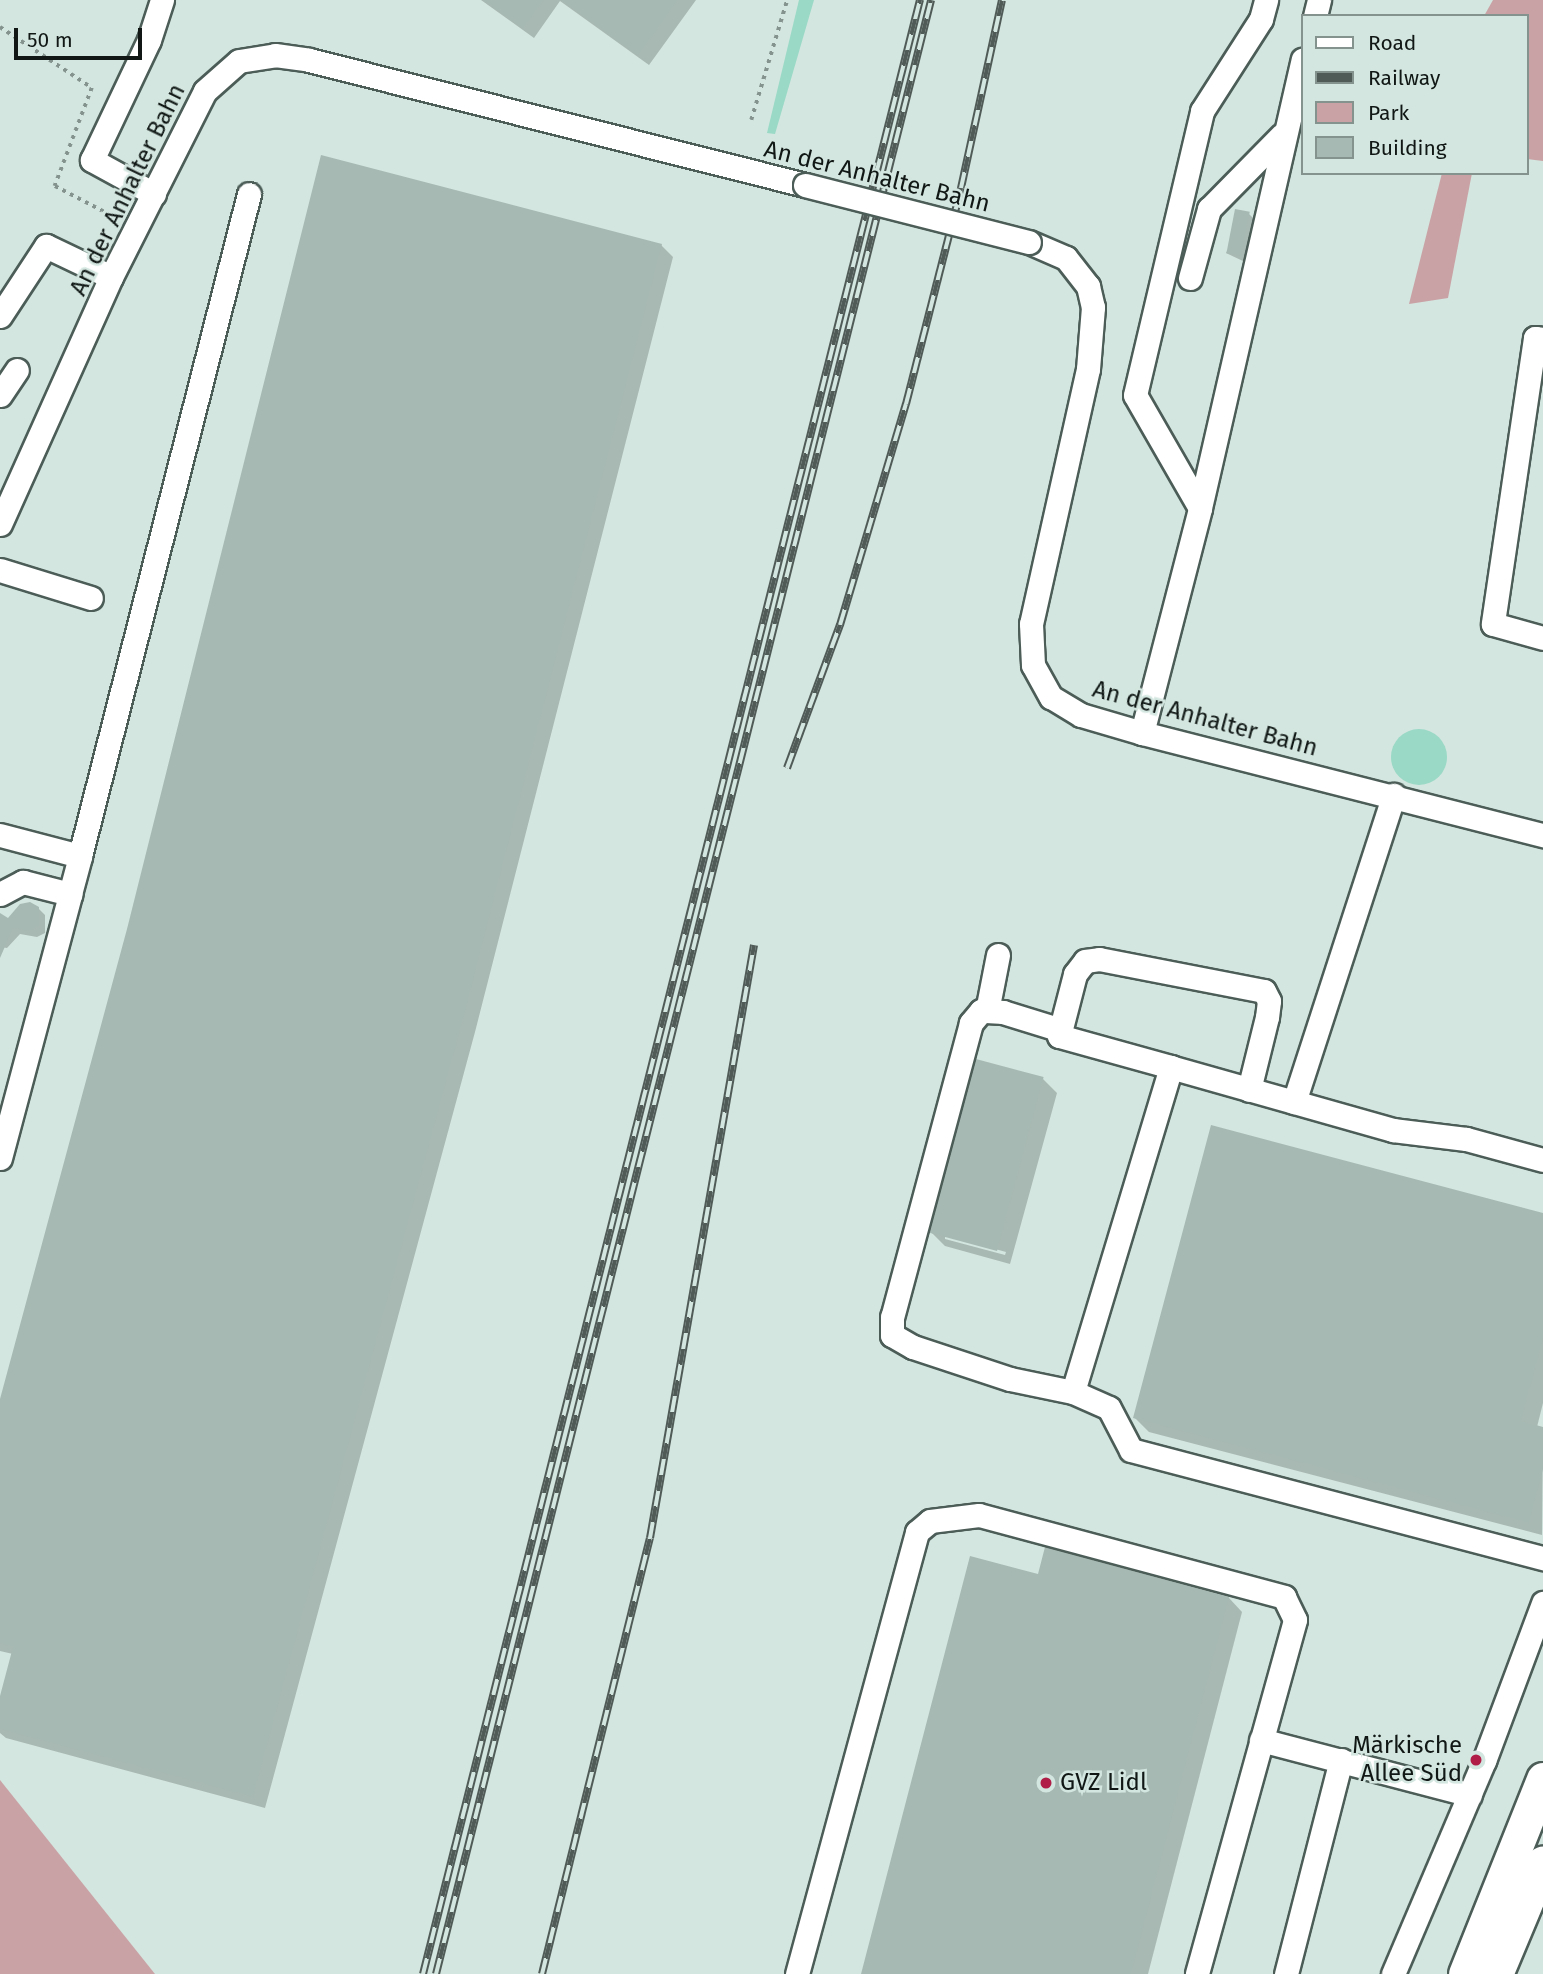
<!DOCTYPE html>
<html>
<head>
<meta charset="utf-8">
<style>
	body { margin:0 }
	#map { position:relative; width:1543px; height:1974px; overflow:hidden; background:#d3e6df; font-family:"Fira Sans",sans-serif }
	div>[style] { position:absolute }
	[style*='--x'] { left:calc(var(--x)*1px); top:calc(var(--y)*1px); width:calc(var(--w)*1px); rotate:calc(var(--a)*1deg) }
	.green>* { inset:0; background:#c9a2a6 }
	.water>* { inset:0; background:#99d9c6 }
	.round { border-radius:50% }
	.shadow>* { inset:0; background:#0003 }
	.building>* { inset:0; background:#a7b9b3; transform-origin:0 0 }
	.path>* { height:3.5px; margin-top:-1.75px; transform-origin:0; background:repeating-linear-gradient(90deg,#85938e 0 3.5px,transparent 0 8.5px) }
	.roads { filter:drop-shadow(2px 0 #4c5d58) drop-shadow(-2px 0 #4c5d58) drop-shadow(0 2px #4c5d58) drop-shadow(0 -2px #4c5d58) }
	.minor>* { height:23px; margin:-11.5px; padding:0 11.5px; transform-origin:11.5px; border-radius:11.5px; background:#fff }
	.highway>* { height:33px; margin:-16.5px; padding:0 16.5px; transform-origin:16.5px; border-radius:16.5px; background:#fff }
	.rail>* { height:8px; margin-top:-4px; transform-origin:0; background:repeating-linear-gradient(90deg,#d3e6df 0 16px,#505b58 0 32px); box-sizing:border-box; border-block:2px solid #505b58 }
	.bridges { filter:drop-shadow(2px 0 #4c5d58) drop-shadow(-2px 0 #4c5d58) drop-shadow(0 2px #4c5d58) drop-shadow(0 -2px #4c5d58) }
	.minor-bridge>* { height:23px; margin:-11.5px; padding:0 11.5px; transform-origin:11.5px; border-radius:11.5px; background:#fff }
	.dots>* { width:19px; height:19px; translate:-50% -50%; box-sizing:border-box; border:4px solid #d3e6df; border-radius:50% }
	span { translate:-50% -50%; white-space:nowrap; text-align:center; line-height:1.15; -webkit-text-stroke:5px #d3e6df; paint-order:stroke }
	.street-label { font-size:24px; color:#101715 }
	.poi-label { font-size:24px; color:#101715 }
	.right { translate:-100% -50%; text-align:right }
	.left { translate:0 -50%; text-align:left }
	.legend { position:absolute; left:1301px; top:14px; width:228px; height:161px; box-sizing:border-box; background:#d3e6df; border:2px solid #85938e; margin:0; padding:9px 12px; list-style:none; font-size:21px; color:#101715 }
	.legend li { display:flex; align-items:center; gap:14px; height:35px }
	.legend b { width:35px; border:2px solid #85938e }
	.scale { position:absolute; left:14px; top:28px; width:128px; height:32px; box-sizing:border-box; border:4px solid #101715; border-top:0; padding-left:9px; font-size:21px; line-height:24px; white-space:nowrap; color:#101715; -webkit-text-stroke:5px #d3e6df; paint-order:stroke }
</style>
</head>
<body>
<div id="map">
	<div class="green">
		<i style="clip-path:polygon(1493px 0,1543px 0,1543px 161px,1527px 159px,1527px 16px,1484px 16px)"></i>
		<i style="clip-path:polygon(1442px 173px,1472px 173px,1448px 298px,1409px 304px)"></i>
		<i style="clip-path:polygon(0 1780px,155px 1974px,0 1974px)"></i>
	</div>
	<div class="water">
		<i style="clip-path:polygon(799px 0,814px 0,775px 134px,767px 133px)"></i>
		<i class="round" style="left:1391px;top:729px;width:56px;height:56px"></i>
	</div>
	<div class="shadow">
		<i style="clip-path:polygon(481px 0,696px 0,649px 65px,560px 1px,534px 38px)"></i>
		<i style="clip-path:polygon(1249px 214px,1255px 220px,1245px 262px,1226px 253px)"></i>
		<i style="clip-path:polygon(661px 245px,673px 257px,475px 1032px,265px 1808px,6px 1738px,0 1733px,0 1702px,13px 1654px,0 1651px,0 1406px)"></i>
		<i style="clip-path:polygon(38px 908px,45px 915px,45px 933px,37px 937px,20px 934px,7px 948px,0 947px,0 918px,9px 920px)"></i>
		<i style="clip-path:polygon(evenodd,1043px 1079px,1057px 1093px,1010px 1264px,945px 1246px,931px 1232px,1043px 1079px,945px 1235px,1006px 1252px,1005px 1255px,945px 1239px,945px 1235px)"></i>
		<i style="clip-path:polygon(1543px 1215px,1543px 1403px,1537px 1427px,1543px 1428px,1542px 1535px,1149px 1432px,1135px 1418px)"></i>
		<i style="clip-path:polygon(1040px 1576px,1229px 1598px,1242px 1612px,1148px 1974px,863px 1974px)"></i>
	</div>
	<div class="building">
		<i style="clip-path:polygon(483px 0,544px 0,523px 29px)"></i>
		<i style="clip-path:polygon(561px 0,678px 0,638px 56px)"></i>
		<i style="clip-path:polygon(321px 155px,662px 244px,463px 1019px,253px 1797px,0 1729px,0 1696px,13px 1647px,0 1643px,0 1399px,127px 929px)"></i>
		<i style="left:1235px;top:209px;width:15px;height:45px;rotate:11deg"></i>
		<i style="clip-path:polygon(30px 902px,39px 907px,39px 926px,30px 931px,13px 928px,0 958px,0 913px,8px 918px,20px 904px)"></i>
		<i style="left:976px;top:1059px;width:70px;height:180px;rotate:15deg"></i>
		<i style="clip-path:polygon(1211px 1125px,1543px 1213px,1543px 1339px,1521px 1421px,1543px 1427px,1543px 1469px,1529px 1523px,1133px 1418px)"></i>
		<i style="clip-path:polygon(1045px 1547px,1229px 1597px,1131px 1974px,861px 1974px,970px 1556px,1038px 1574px)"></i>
	</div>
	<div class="path">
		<i style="--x:0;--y:27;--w:110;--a:33.5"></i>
		<i style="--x:92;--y:88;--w:105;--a:110.7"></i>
		<i style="--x:55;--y:186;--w:73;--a:27.6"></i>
		<i style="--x:751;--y:120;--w:125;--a:-73.3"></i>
	</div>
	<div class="roads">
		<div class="minor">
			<i style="--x:1315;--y:16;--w:16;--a:-76"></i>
			<i style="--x:154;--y:194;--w:71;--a:-151.3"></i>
			<i style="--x:92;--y:160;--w:133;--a:-64.6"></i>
			<i style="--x:149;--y:40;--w:42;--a:-72"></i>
			<i style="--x:1029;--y:242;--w:40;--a:23.4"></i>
			<i style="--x:1066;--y:258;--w:36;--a:52"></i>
			<i style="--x:1088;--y:286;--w:22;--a:77"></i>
			<i style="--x:1093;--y:307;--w:62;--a:94.6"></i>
			<i style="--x:1088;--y:369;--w:261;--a:102.6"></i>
			<i style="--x:1031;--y:624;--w:41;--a:87.2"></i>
			<i style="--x:1033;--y:665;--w:37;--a:61"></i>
			<i style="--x:1051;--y:697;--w:35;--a:31"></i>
			<i style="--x:1081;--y:715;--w:64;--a:16.4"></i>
			<i style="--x:1142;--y:733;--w:414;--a:14.3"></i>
			<i style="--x:1190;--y:278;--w:72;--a:-74.6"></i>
			<i style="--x:1209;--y:209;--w:104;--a:-45.4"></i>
			<i style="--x:0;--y:316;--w:84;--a:-56.7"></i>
			<i style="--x:46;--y:246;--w:72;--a:25.5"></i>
			<i style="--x:1543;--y:339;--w:8;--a:-173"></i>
			<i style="--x:1535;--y:338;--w:289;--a:98.4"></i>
			<i style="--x:1493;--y:624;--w:52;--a:15.6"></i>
			<i style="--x:0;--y:395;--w:30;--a:-56"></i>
			<i style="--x:1200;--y:508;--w:130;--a:-119.9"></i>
			<i style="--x:1135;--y:395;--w:292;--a:-76.7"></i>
			<i style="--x:1202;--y:111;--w:109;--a:-57.3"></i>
			<i style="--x:1261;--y:19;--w:20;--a:-75"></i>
			<i style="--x:0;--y:524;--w:271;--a:-65.8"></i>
			<i style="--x:111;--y:277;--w:208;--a:-63.2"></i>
			<i style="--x:205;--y:91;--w:45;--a:-41.4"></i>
			<i style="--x:239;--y:61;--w:36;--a:-9"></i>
			<i style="--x:275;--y:55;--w:34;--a:8"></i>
			<i style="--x:309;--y:60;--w:512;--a:14.14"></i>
			<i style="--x:0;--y:570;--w:95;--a:17.1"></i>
			<i style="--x:1142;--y:733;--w:232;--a:-75.5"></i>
			<i style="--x:1200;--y:508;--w:460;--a:-77.1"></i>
			<i style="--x:0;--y:835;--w:83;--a:14.7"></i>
			<i style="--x:80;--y:856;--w:683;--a:-75.68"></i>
			<i style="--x:0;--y:894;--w:26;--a:-28"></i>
			<i style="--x:23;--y:882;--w:49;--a:14.3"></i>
			<i style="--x:70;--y:894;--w:39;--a:-75"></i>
			<i style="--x:987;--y:1011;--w:57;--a:-78.9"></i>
			<i style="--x:1061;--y:1030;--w:61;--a:-162.8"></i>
			<i style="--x:1003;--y:1012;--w:22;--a:-177"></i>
			<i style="--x:981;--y:1011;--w:16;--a:130"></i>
			<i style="--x:971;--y:1023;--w:304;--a:105"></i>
			<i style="--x:892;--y:1317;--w:18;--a:90"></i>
			<i style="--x:892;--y:1335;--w:24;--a:30"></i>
			<i style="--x:913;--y:1347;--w:102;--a:18.3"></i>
			<i style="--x:1010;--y:1379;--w:64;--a:11.7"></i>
			<i style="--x:1171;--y:1067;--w:116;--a:-164.5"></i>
			<i style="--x:1059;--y:1036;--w:64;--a:-75.5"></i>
			<i style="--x:1075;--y:974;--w:16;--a:-52"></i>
			<i style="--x:1085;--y:961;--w:14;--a:-8"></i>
			<i style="--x:1099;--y:959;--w:168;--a:11"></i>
			<i style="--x:1264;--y:991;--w:11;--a:63"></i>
			<i style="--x:1269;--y:1001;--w:16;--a:97"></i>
			<i style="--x:1267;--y:1017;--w:75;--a:103.9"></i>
			<i style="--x:1294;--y:1102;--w:323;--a:-72"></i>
			<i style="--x:0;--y:1158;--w:273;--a:-75.1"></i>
			<i style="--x:1543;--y:1160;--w:80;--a:-164.7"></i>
			<i style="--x:1466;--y:1139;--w:74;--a:-173"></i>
			<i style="--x:1393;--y:1130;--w:231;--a:-164.2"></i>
			<i style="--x:1171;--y:1067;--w:339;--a:106.8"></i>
			<i style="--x:1073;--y:1392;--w:39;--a:24"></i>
			<i style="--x:1109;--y:1408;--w:47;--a:62.4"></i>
			<i style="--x:1131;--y:1450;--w:426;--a:14.7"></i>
			<i style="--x:1261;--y:1740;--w:216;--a:14.7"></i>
			<i style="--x:797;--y:1974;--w:458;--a:-74.8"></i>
			<i style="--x:917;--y:1532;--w:17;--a:-40"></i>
			<i style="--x:930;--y:1521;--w:49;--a:-7"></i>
			<i style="--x:979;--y:1515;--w:316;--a:15"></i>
			<i style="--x:1284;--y:1597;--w:25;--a:64"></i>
			<i style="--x:1295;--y:1620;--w:367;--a:105.5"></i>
			<i style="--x:1286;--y:1974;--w:221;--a:-75.6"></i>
			<i style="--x:1393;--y:1974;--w:232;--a:-66.9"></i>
			<i style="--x:1484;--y:1761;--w:169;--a:-69.5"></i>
		</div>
		<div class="highway">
			<i style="--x:1465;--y:1974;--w:210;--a:-68.2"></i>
			<i style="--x:1496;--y:1974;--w:121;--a:-67.2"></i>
		</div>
	</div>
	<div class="rail">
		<i style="--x:787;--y:768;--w:153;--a:-69.7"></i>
		<i style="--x:840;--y:625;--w:231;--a:-73.4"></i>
		<i style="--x:906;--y:404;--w:223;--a:-75.7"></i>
		<i style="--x:961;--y:188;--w:192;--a:-77.7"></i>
		<i style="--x:423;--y:1974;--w:2036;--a:-75.87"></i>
		<i style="--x:436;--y:1974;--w:2035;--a:-75.92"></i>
		<i style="--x:542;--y:1974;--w:449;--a:-76.1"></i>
		<i style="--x:650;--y:1538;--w:602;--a:-80.05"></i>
	</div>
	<div class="bridges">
		<div class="minor-bridge">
			<i style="--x:805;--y:185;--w:231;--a:14.3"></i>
		</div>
	</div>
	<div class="dots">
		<i style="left:1476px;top:1760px;background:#b01d47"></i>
		<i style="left:1046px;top:1783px;background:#b01d47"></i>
	</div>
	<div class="street-label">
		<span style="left:877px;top:177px;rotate:14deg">An der Anhalter Bahn</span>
		<span style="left:128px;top:190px;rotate:-64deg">An der Anhalter Bahn</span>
		<span style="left:1205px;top:719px;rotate:15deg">An der Anhalter Bahn</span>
	</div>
	<div class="poi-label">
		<span class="right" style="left:1462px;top:1760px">Märkische<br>Allee Süd</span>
		<span class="left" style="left:1060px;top:1783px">GVZ Lidl</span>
	</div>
	<ul class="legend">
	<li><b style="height:9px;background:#fff"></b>Road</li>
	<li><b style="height:9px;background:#505b58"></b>Railway</li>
	<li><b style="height:19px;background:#c9a2a6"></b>Park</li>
	<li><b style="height:19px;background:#a7b9b3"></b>Building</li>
	</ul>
	<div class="scale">50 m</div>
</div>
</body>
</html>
